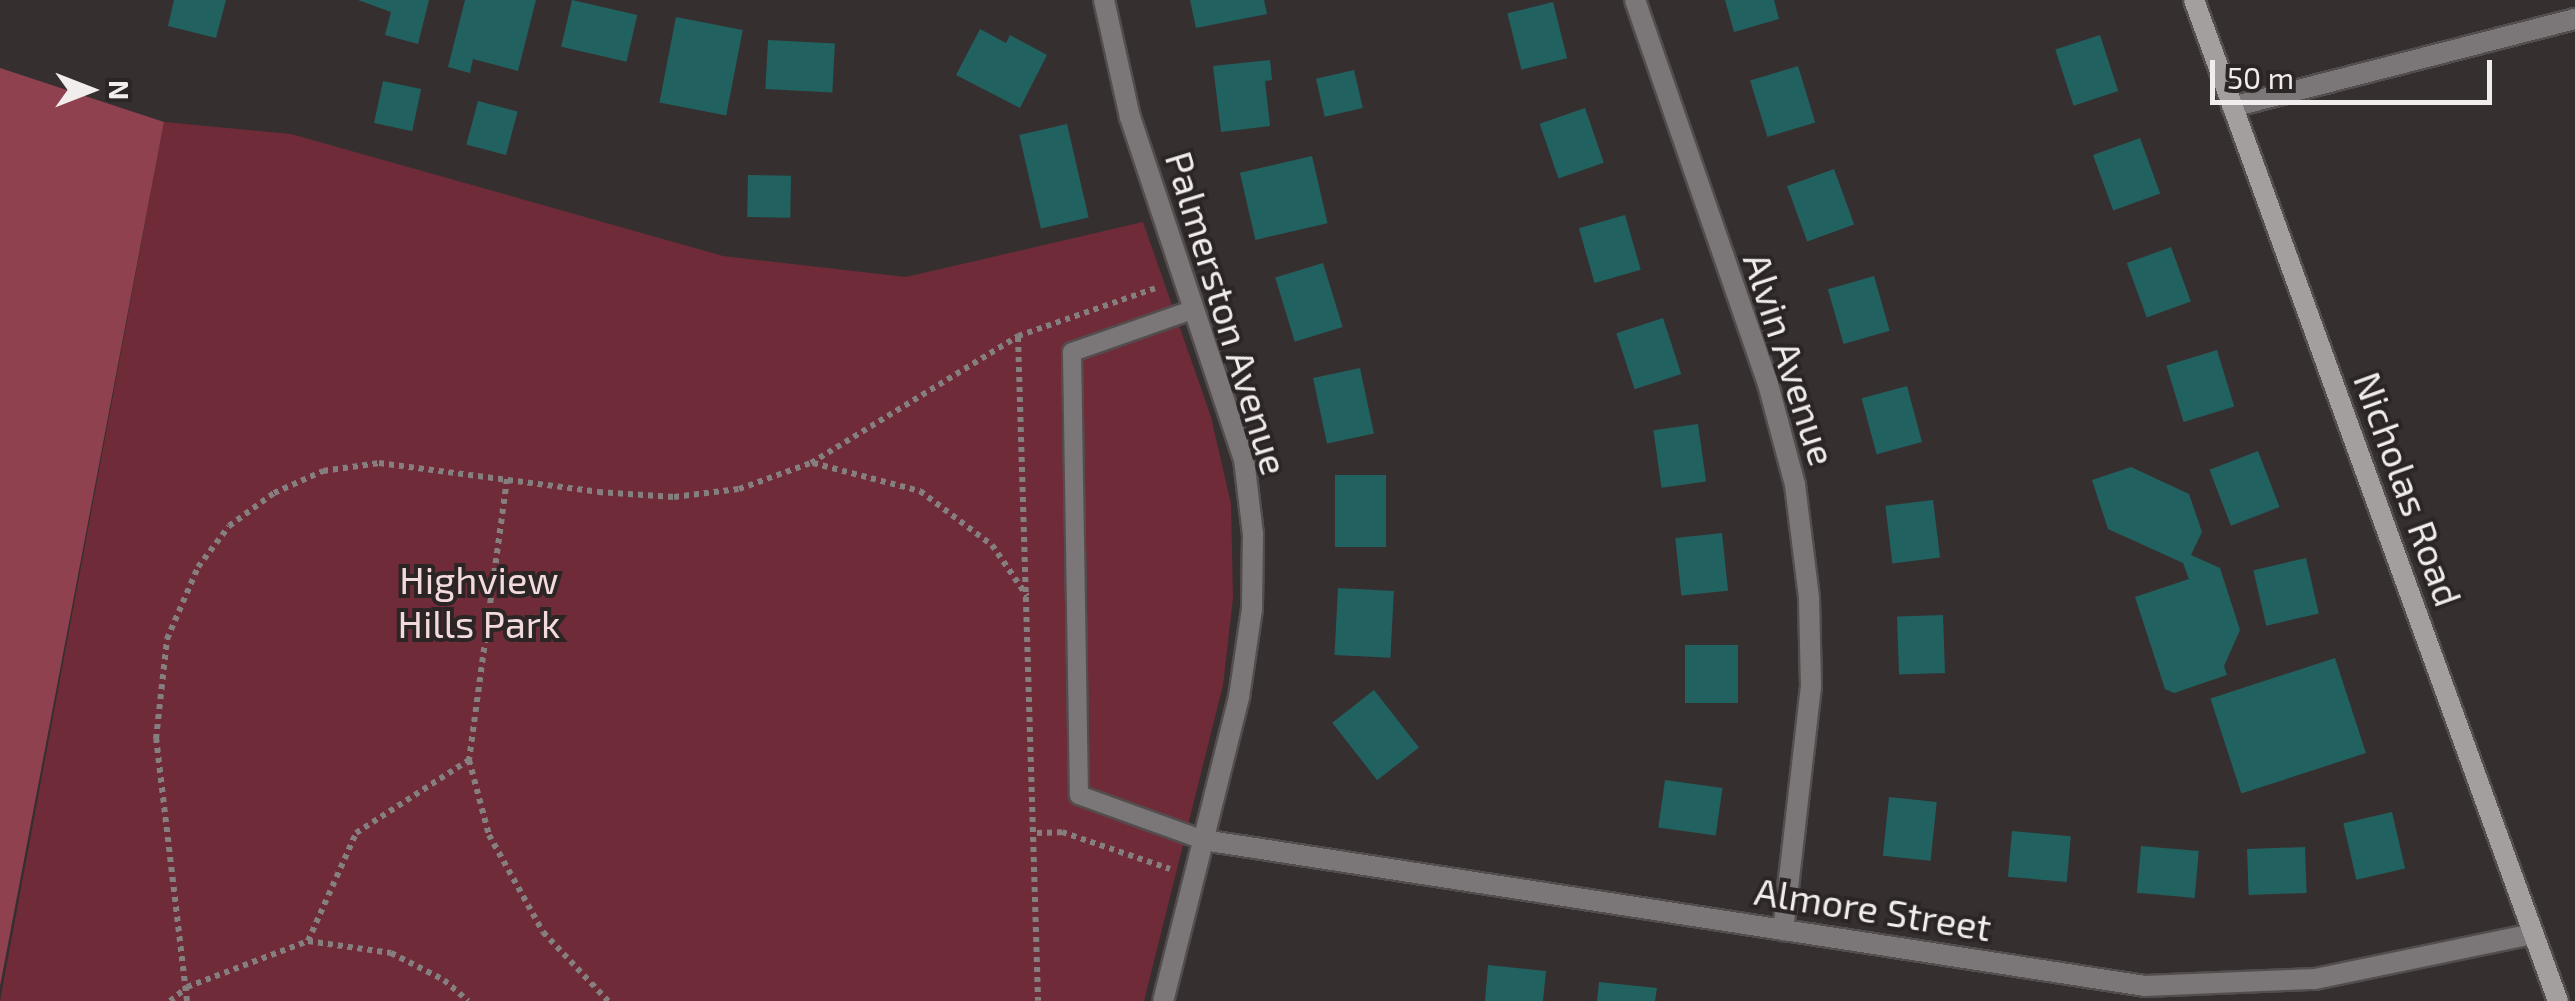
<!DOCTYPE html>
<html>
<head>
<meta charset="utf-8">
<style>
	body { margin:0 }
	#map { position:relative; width:2575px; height:1001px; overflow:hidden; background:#362f30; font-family:"Exo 2",sans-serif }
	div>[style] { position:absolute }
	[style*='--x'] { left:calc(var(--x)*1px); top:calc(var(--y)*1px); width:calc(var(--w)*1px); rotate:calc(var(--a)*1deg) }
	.green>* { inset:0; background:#702b38 }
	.forest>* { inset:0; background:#90414f }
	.building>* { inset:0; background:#21615f; transform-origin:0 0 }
	.path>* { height:6px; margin-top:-3px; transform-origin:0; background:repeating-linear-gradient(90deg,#857f7f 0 5px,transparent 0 10px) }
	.roads { filter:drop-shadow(2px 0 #544d4e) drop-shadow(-2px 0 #544d4e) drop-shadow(0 2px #544d4e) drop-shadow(0 -2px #544d4e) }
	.lane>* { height:18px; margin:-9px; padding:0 9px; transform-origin:9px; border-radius:9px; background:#7b7778 }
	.street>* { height:20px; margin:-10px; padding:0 10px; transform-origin:10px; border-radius:10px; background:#7b7778 }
	.secondary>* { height:20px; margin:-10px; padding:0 10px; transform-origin:10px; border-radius:10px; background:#a49f9f }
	span { translate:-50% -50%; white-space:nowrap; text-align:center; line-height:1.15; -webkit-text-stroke:8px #2c2526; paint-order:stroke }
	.street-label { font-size:38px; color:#f2eded }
	.park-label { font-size:38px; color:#f3dadd }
	.north { position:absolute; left:40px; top:40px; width:100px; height:100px; -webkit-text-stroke:8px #2c2526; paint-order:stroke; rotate:90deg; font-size:28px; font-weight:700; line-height:40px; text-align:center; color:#f2eded }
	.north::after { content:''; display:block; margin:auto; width:35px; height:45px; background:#f2eded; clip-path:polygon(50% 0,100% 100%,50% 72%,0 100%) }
	.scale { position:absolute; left:2210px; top:60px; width:282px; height:45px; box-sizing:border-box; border:5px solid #f2eded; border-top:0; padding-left:12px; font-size:30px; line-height:35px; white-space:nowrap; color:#f2eded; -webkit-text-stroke:8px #2c2526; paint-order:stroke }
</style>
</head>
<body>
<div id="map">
	<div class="green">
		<i style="clip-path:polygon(164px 122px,291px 134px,723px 256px,906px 277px,1143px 222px,1211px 417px,1231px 504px,1233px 598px,1223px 685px,1144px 1001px,0 1001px)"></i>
	</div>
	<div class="forest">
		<i style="clip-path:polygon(0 68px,164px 122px,0 986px)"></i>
	</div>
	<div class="building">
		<i style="clip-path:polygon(174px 0,226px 0,216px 38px,168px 26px)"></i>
		<i style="clip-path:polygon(358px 0,429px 0,418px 44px,385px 35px,391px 12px)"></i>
		<i style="clip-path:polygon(465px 0,536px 0,518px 71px,473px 59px,470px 73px,448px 67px)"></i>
		<i style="left:572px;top:0;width:67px;height:48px;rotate:13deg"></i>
		<i style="clip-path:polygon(1190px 0,1264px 0,1267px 14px,1196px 28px)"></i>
		<i style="clip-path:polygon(1725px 0,1774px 0,1779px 19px,1734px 32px)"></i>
		<i style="left:1553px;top:2px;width:58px;height:47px;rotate:76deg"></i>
		<i style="left:676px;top:17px;width:68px;height:87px;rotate:11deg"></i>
		<i style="clip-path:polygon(980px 29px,1006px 43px,1010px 35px,1047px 55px,1020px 108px,956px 75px)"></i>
		<i style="left:2100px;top:35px;width:59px;height:47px;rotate:72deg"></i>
		<i style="left:768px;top:40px;width:67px;height:49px;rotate:3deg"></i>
		<i style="clip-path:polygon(1270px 60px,1272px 80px,1265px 81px,1270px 126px,1221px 132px,1213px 66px)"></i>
		<i style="left:1798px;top:66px;width:59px;height:50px;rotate:73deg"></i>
		<i style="left:1354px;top:70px;width:39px;height:39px;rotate:77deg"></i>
		<i style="left:383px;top:81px;width:39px;height:43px;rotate:12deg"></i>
		<i style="left:478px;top:101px;width:41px;height:45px;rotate:15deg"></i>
		<i style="left:1585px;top:108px;width:58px;height:48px;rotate:71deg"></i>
		<i style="left:1067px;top:124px;width:96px;height:49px;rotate:77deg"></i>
		<i style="left:2140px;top:138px;width:59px;height:50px;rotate:70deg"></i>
		<i style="left:1312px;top:156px;width:69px;height:74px;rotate:77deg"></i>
		<i style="left:1834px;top:169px;width:59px;height:50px;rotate:70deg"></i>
		<i style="left:748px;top:175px;width:43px;height:42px;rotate:1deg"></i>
		<i style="left:1625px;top:215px;width:57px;height:48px;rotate:74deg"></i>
		<i style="left:2171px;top:247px;width:58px;height:47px;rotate:70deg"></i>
		<i style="left:1323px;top:263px;width:67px;height:50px;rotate:73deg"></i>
		<i style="left:1874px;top:276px;width:57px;height:48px;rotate:74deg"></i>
		<i style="left:1663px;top:318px;width:59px;height:49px;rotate:72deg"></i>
		<i style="left:2217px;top:350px;width:59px;height:53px;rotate:73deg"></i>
		<i style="left:1360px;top:368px;width:67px;height:48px;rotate:78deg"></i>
		<i style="left:1907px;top:386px;width:58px;height:47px;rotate:75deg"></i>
		<i style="left:1698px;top:424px;width:58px;height:45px;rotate:82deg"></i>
		<i style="left:2258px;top:451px;width:60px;height:52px;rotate:69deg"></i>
		<i style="clip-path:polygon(2131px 467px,2189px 494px,2202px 532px,2191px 555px,2220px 568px,2240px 630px,2224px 666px,2227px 675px,2174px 693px,2165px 689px,2135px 597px,2189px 579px,2183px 563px,2108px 529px,2092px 480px)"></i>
		<i style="left:1335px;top:475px;width:51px;height:72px"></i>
		<i style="left:1933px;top:500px;width:58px;height:48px;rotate:83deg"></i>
		<i style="left:1722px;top:533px;width:58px;height:47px;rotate:84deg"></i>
		<i style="left:2306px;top:558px;width:57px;height:54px;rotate:77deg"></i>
		<i style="left:1338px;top:588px;width:56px;height:67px;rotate:3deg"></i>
		<i style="left:1943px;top:615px;width:58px;height:46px;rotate:88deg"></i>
		<i style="left:1685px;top:645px;width:53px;height:58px"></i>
		<i style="left:2335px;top:658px;width:100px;height:131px;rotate:72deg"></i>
		<i style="left:1374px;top:690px;width:73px;height:53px;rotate:52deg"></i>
		<i style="left:1665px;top:780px;width:58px;height:48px;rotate:8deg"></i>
		<i style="left:1889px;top:797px;width:48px;height:59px;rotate:6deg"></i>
		<i style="left:2392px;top:812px;width:58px;height:50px;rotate:77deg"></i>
		<i style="left:2012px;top:831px;width:59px;height:46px;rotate:5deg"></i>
		<i style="left:2141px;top:846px;width:58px;height:47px;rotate:5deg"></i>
		<i style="left:2305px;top:847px;width:46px;height:58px;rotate:88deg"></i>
		<i style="clip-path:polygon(1488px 965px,1546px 971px,1543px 1001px,1485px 1001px)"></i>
		<i style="clip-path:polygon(1599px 982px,1657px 988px,1655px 1001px,1597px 1001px)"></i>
	</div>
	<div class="path">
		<i style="--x:1018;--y:337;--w:664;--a:88.27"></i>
		<i style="--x:813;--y:463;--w:111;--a:14.7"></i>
		<i style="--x:920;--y:491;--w:90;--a:36.9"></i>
		<i style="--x:992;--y:545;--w:62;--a:55.5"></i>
		<i style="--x:507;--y:479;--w:284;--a:97.7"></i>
		<i style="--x:469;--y:760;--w:78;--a:75.1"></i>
		<i style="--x:489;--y:835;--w:111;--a:60.9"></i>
		<i style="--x:543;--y:932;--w:95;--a:46.7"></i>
		<i style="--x:1037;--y:833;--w:25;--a:-2"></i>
		<i style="--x:1062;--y:832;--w:114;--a:18.9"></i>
		<i style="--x:308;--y:941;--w:84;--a:8.2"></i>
		<i style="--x:391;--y:953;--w:59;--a:27"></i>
		<i style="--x:444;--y:980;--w:32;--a:41"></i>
		<i style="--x:170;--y:1001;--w:22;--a:-39"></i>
		<i style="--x:187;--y:987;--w:129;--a:-20.8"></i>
		<i style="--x:308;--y:941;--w:118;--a:-66"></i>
		<i style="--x:356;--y:833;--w:135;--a:-32.9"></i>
		<i style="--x:187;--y:1001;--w:264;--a:-96.7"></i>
		<i style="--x:156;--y:739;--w:101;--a:-83.7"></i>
		<i style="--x:167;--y:639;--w:78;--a:-66.7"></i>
		<i style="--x:198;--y:567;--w:51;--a:-52.9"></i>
		<i style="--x:229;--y:526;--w:56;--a:-36.3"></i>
		<i style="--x:274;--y:493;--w:54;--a:-24.2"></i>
		<i style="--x:323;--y:471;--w:57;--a:-8.1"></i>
		<i style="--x:379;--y:463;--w:221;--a:7.5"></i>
		<i style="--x:598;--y:492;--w:76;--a:3.8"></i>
		<i style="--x:674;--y:497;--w:65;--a:-7"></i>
		<i style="--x:739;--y:489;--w:77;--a:-19.9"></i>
		<i style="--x:811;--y:463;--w:243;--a:-31.5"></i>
		<i style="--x:1018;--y:336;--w:149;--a:-19.2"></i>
	</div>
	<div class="roads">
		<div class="lane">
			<i style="--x:1192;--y:310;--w:127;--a:160.7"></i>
			<i style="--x:1072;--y:352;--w:443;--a:89.1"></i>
			<i style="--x:1079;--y:795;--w:132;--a:19.9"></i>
		</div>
		<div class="street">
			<i style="--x:1104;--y:0;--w:120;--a:77.5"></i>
			<i style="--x:1130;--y:117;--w:360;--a:71.6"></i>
			<i style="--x:1244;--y:459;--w:76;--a:83.2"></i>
			<i style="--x:1253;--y:534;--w:75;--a:90.8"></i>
			<i style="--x:1252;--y:609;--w:89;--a:98.4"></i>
			<i style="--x:1239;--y:697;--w:313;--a:104"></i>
			<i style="--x:1635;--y:0;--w:406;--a:70.9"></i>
			<i style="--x:1768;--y:384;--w:105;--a:75"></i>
			<i style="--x:1795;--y:485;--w:114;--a:82.9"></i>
			<i style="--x:1809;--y:598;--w:88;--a:88.7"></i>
			<i style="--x:1811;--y:686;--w:246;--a:96.5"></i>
			<i style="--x:2232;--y:107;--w:354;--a:-14.4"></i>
			<i style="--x:1203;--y:840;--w:953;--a:8.81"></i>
			<i style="--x:2145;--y:986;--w:170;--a:-2.4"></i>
			<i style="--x:2315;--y:979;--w:222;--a:-11.7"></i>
		</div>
		<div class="secondary">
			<i style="--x:2194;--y:0;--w:1065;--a:70.02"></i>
		</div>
	</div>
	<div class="street-label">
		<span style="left:1227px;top:313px;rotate:73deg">Palmerston Avenue</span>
		<span style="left:1790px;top:359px;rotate:72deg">Alvin Avenue</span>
		<span style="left:2408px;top:489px;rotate:70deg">Nicholas Road</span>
		<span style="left:1873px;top:909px;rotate:9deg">Almore Street</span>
	</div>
	<div class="park-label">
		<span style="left:479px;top:602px">Highview<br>Hills Park</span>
	</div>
	<div class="north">N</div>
	<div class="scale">50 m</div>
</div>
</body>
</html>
